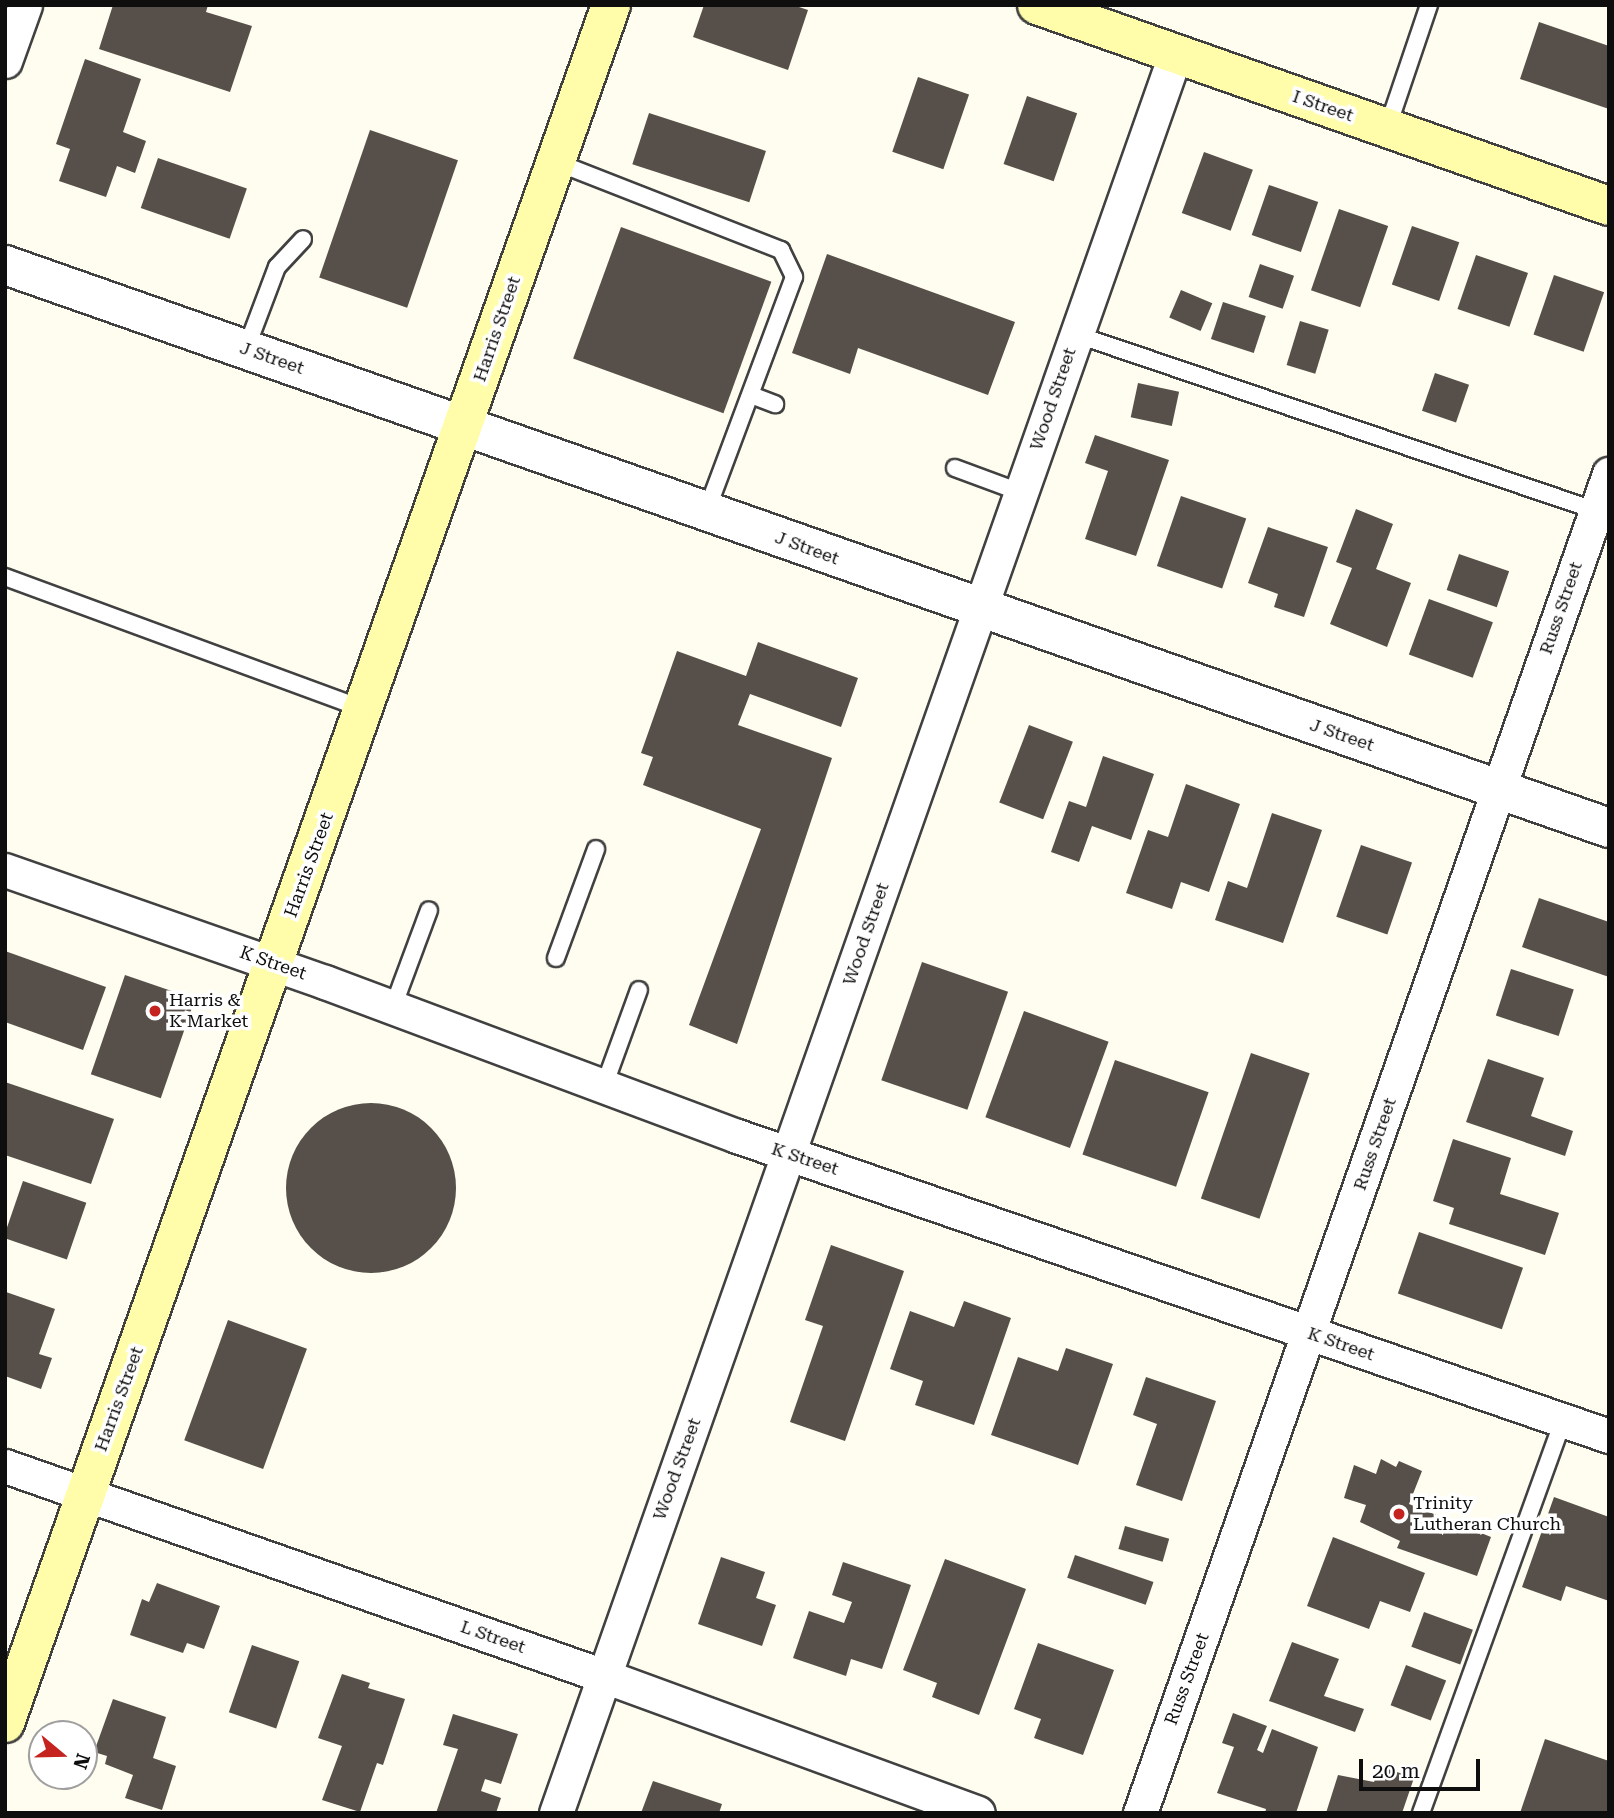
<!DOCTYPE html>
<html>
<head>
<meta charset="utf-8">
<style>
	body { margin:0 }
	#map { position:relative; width:1614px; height:1818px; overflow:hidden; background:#fffdef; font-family:"Roboto Serif",serif }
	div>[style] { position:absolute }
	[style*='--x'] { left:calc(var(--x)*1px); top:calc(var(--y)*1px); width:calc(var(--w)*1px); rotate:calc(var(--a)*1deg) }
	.building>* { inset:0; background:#57504a; transform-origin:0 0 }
	.round { border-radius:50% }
	.roads { filter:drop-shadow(2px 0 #414141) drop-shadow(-2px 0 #414141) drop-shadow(0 2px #414141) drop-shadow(0 -2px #414141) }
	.service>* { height:16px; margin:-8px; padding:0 8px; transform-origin:8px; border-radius:8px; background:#fff }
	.minor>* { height:33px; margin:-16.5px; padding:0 16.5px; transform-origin:16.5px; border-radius:16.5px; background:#fff }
	.tertiary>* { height:38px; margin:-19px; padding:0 19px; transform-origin:19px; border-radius:19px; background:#fff }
	.secondary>* { height:38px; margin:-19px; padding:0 19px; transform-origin:19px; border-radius:19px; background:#fffcaa }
	.dots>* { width:19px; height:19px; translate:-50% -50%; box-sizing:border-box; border:4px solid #fff; border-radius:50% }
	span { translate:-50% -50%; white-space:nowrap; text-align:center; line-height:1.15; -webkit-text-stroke:7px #fff; paint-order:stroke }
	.street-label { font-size:18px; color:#0e0e0e }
	.poi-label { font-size:18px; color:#0e0e0e }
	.left { translate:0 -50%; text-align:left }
	.frame { position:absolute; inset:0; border:7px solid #0e0e0e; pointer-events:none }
	.north { position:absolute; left:28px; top:1720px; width:70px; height:70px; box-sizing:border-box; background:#fff; border:2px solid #9f9f9f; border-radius:50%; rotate:109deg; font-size:19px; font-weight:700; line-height:28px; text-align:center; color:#0e0e0e }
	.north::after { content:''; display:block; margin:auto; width:24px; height:32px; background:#c5231f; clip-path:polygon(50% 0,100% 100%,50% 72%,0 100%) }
	.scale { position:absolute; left:1359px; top:1759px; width:121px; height:32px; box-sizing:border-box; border:4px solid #0e0e0e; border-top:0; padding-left:9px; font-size:21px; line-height:24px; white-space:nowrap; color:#0e0e0e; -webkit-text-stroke:5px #fff; paint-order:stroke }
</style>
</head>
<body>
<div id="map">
	<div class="building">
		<i style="clip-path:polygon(113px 5px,208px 5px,206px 12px,252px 26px,230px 92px,99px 49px)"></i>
		<i style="clip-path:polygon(704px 5px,793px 5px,808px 10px,788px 70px,693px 37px)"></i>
		<i style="clip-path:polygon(1539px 22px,1609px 46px,1609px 109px,1520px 79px)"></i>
		<i style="clip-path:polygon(85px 59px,141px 79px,123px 132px,146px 141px,135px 173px,117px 166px,106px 197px,59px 181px,70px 149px,56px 144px)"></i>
		<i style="left:918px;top:77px;width:54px;height:79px;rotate:19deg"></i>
		<i style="left:1027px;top:96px;width:53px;height:72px;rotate:19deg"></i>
		<i style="left:649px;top:113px;width:123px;height:54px;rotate:18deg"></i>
		<i style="left:370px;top:130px;width:93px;height:156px;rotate:19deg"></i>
		<i style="left:1204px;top:152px;width:52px;height:65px;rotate:20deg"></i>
		<i style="left:158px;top:158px;width:94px;height:53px;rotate:19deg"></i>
		<i style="left:1269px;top:185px;width:52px;height:53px;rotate:19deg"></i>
		<i style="left:1339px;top:209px;width:52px;height:86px;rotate:19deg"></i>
		<i style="left:1412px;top:226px;width:50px;height:62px;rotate:19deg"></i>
		<i style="left:621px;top:227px;width:160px;height:140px;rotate:20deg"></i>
		<i style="clip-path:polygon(827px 254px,1015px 322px,988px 395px,858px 348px,850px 374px,792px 353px)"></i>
		<i style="left:1476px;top:255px;width:55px;height:57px;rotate:19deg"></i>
		<i style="left:1260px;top:264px;width:36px;height:35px;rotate:19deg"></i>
		<i style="left:1554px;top:275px;width:53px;height:63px;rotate:19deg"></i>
		<i style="left:1181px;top:290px;width:34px;height:30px;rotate:23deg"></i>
		<i style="left:1223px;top:302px;width:45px;height:39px;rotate:18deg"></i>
		<i style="left:1300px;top:321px;width:30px;height:46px;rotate:17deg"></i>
		<i style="left:1435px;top:373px;width:36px;height:40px;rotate:19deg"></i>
		<i style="left:1138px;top:383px;width:42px;height:35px;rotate:12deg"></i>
		<i style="clip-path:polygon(1095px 435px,1169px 460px,1136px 556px,1085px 539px,1108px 471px,1085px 463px)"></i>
		<i style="left:1181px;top:496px;width:69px;height:74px;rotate:19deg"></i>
		<i style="clip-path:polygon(1356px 509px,1393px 524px,1376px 569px,1411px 583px,1387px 647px,1330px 624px,1352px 568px,1336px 562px)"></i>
		<i style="clip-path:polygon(1268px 527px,1328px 547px,1304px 617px,1274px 607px,1278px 594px,1248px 583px)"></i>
		<i style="left:1459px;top:554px;width:53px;height:38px;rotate:19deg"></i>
		<i style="left:1429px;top:599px;width:68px;height:59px;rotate:20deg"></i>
		<i style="clip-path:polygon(758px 642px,858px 678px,841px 727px,750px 694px,738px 725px,832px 758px,737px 1044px,689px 1025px,761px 829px,643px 785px,653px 757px,641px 753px,677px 651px,746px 676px)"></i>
		<i style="left:1029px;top:725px;width:47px;height:83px;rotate:21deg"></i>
		<i style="clip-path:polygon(1103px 756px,1154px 774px,1131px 840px,1092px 826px,1079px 862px,1051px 852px,1069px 801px,1086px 807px)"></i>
		<i style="clip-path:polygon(1186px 784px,1240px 804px,1209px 892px,1181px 882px,1172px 909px,1126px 893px,1148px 830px,1168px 837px)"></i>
		<i style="clip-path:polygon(1272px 813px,1322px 830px,1283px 943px,1215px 920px,1228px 881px,1247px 888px)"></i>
		<i style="left:1361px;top:845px;width:54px;height:76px;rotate:19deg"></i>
		<i style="clip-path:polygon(1539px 898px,1609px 922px,1609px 977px,1522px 947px)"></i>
		<i style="clip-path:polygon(5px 951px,106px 987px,83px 1050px,5px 1022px)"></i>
		<i style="left:922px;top:962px;width:91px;height:125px;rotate:19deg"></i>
		<i style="left:1511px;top:969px;width:66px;height:49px;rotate:18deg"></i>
		<i style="left:125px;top:975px;width:74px;height:105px;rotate:19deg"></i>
		<i style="left:1024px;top:1011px;width:90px;height:113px;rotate:20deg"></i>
		<i style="left:1251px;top:1053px;width:62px;height:154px;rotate:19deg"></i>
		<i style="clip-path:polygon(1488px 1059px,1544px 1078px,1531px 1116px,1573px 1131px,1565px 1156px,1466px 1122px)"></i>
		<i style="left:1115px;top:1060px;width:99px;height:100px;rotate:19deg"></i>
		<i style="clip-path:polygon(5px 1082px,114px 1119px,91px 1184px,5px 1155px)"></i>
		<i class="round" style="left:286px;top:1103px;width:170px;height:170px"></i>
		<i style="clip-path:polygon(1453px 1139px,1511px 1158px,1500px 1194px,1559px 1213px,1545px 1255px,1449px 1224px,1454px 1208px,1433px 1201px)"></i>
		<i style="left:23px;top:1181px;width:67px;height:60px;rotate:19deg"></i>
		<i style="left:1419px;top:1232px;width:110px;height:65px;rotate:19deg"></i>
		<i style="clip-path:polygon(831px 1245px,904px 1271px,845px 1441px,790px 1422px,823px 1326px,805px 1320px)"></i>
		<i style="clip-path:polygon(6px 1292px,55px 1309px,39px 1354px,52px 1358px,41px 1389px,5px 1376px)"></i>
		<i style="clip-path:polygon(964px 1301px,1011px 1318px,974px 1425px,915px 1405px,923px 1381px,890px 1369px,910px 1311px,954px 1327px)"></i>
		<i style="left:228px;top:1320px;width:84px;height:128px;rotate:20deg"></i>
		<i style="clip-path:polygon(1066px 1348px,1113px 1364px,1078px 1465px,991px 1435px,1018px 1357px,1058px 1371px)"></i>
		<i style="clip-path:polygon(1146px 1377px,1216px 1401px,1182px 1501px,1136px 1485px,1157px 1424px,1133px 1415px)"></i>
		<i style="clip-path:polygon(1381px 1459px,1396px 1467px,1399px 1461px,1422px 1471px,1409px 1504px,1491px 1537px,1477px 1576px,1397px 1548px,1400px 1541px,1360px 1522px,1366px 1505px,1344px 1498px,1354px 1465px,1376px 1474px)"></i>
		<i style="clip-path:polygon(1554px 1497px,1609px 1517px,1609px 1601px,1566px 1586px,1561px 1601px,1522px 1587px)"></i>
		<i style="left:1125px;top:1526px;width:46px;height:24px;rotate:16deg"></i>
		<i style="clip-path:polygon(1333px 1537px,1425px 1573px,1410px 1612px,1380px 1601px,1369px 1629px,1307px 1606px)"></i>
		<i style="left:1075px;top:1555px;width:83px;height:24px;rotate:19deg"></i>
		<i style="clip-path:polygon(721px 1557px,765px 1572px,756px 1598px,776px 1605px,762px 1646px,698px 1624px)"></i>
		<i style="clip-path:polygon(945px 1559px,1026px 1589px,979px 1715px,932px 1697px,937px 1683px,903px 1670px)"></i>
		<i style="clip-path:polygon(843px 1562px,911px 1585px,882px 1669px,851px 1659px,846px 1676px,793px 1658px,809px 1611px,844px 1623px,852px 1602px,832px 1595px)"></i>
		<i style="clip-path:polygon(157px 1583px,220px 1606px,204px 1649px,187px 1643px,183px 1653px,130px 1635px,142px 1599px,149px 1602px)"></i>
		<i style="left:1424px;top:1612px;width:52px;height:37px;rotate:20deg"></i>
		<i style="clip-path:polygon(1292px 1642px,1339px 1659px,1324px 1696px,1364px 1709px,1355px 1732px,1269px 1701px)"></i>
		<i style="clip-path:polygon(1038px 1643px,1114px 1670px,1083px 1755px,1034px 1738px,1041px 1719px,1014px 1709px)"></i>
		<i style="left:252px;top:1645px;width:50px;height:71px;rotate:19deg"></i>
		<i style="left:1406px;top:1665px;width:43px;height:43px;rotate:21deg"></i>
		<i style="clip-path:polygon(342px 1674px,370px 1683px,368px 1688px,405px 1699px,383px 1765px,377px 1763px,360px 1812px,322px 1800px,342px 1746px,318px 1738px)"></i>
		<i style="clip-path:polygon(113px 1699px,166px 1717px,153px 1758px,176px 1766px,162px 1810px,125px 1798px,133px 1775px,105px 1764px,107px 1756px,94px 1752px)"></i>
		<i style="clip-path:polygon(1233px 1713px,1267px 1726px,1257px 1750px,1263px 1753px,1272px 1729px,1318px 1747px,1296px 1813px,1265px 1813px,1266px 1809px,1217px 1793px,1234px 1747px,1222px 1743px)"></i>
		<i style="clip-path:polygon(453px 1714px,518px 1734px,501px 1784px,485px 1779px,481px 1791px,501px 1798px,496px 1813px,436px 1813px,458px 1749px,443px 1745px)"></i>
		<i style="clip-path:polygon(1545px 1739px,1609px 1761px,1609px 1813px,1520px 1813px)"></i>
		<i style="clip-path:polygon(1380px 1766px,1414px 1778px,1402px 1813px,1326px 1813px,1338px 1775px,1374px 1782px)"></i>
		<i style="clip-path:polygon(653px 1781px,722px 1804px,719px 1813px,641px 1813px)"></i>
	</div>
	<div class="roads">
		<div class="service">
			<i style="--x:1387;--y:129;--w:131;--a:-71.3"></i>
			<i style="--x:556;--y:162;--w:242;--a:21.4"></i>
			<i style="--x:781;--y:250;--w:30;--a:64"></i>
			<i style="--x:794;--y:277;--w:251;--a:110.5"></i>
			<i style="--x:1075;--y:334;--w:554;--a:18.73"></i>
			<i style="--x:246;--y:349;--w:88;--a:-69.3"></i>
			<i style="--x:277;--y:267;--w:38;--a:-47"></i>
			<i style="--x:751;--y:395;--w:26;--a:21"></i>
			<i style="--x:955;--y:468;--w:69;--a:20.3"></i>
			<i style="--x:5;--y:577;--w:382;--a:20.2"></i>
			<i style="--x:556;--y:958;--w:116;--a:-69.8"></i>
			<i style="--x:393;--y:1007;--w:103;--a:-69.6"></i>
			<i style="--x:604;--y:1086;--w:102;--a:-70"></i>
			<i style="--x:1421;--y:1813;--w:418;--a:-70.1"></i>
		</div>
		<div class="minor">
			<i style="--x:5;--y:61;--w:59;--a:-70.3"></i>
			<i style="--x:5;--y:870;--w:339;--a:19.3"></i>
			<i style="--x:325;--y:982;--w:440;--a:20.5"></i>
			<i style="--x:737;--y:1136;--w:922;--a:18.99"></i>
			<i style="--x:5;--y:1466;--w:635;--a:19.32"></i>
			<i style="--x:604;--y:1676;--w:398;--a:20.1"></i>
			<i style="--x:556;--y:1813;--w:1864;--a:-70.6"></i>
			<i style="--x:1140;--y:1813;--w:1419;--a:-70.7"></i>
		</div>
		<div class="tertiary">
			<i style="--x:5;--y:265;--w:1700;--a:19.34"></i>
		</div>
		<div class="secondary">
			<i style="--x:1037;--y:5;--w:606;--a:19.36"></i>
			<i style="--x:5;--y:1723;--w:1822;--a:-70.57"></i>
		</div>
	</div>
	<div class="dots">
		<i style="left:155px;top:1011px;background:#c5231f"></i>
		<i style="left:1399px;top:1514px;background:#c5231f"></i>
	</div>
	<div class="street-label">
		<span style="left:1323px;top:106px;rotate:19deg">I Street</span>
		<span style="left:497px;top:329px;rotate:-71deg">Harris Street</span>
		<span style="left:272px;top:358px;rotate:19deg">J Street</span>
		<span style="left:1053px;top:399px;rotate:-71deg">Wood Street</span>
		<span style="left:807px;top:548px;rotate:20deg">J Street</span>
		<span style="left:1561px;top:608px;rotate:-71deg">Russ Street</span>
		<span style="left:1342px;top:735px;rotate:19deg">J Street</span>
		<span style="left:309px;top:865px;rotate:-70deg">Harris Street</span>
		<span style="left:866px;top:934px;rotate:-71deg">Wood Street</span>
		<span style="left:273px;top:963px;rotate:19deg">K Street</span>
		<span style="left:1375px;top:1144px;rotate:-71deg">Russ Street</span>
		<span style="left:805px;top:1159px;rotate:18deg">K Street</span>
		<span style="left:1341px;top:1344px;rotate:19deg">K Street</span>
		<span style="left:119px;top:1399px;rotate:-70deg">Harris Street</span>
		<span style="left:677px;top:1469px;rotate:-70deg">Wood Street</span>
		<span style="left:493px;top:1637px;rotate:19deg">L Street</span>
		<span style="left:1187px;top:1679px;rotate:-70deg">Russ Street</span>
	</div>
	<div class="poi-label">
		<span class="left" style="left:169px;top:1011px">Harris &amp;<br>K Market</span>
		<span class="left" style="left:1413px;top:1514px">Trinity<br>Lutheran Church</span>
	</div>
	<div class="frame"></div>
	<div class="north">N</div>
	<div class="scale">20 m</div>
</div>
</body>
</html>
